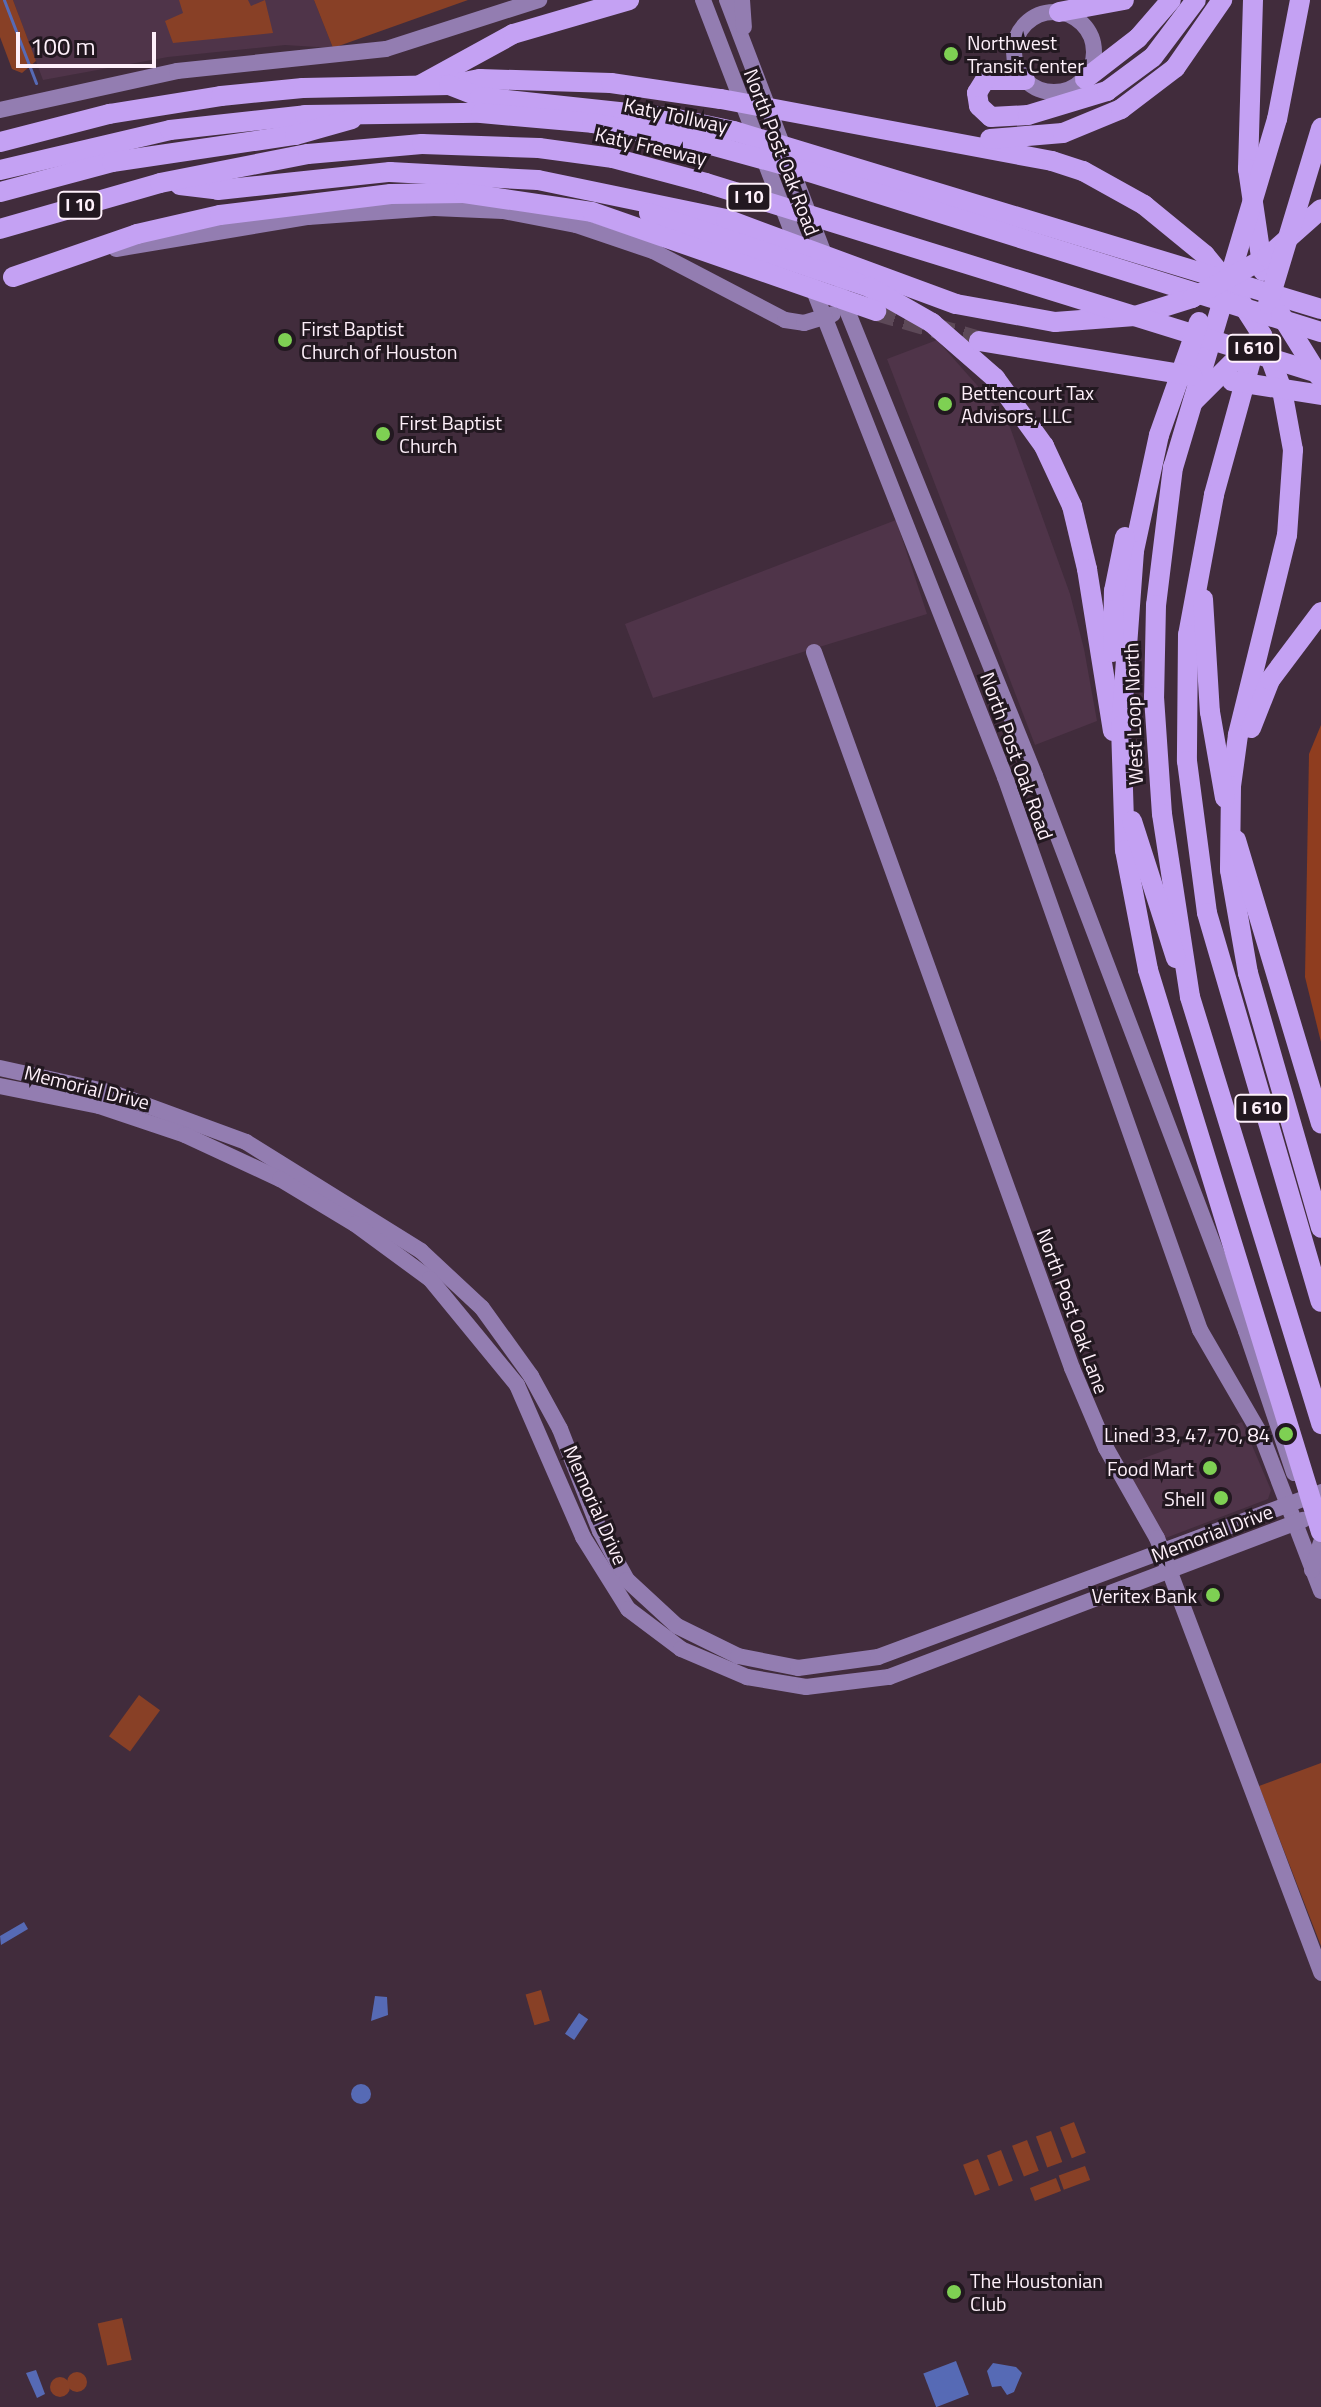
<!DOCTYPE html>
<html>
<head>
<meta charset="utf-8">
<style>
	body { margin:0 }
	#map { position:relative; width:1321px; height:2407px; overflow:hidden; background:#412c3c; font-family:"Titillium Web",sans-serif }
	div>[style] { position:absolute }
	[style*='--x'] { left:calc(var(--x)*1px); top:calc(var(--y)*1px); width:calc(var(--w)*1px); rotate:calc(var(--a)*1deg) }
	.built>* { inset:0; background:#4f3449 }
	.green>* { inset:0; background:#884026; transform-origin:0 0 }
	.round { border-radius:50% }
	.forest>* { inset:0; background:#8f3d1f }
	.water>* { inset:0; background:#566ab5; transform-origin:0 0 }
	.stream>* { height:3px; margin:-1.5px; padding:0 1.5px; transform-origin:1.5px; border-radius:1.5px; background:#566ab5 }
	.highway-tunnel>* { height:20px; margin-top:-10px; transform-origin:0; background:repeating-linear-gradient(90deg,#5d4958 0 20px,transparent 0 30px) }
	.secondary>* { height:16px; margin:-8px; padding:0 8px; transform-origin:8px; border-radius:8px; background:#937db1 }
	.secondary>.ring { margin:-8px; padding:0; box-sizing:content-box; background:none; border:16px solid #937db1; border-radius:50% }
	.highway>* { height:20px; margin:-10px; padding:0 10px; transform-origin:10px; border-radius:10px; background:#c4a1f3 }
	.dots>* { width:22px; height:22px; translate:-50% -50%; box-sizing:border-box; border:4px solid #221820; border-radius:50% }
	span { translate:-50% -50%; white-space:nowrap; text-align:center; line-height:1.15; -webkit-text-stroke:6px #221820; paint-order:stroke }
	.shield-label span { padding:2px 6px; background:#221820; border:2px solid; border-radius:6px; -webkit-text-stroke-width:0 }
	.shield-label { font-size:18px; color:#fef0fa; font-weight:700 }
	.poi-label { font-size:20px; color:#fef0fa }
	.left { translate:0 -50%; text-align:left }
	.right { translate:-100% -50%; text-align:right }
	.street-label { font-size:20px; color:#fef0fa }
	.scale { position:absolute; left:16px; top:32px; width:140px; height:36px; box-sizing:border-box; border:4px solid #fef0fa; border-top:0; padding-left:10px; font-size:24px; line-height:28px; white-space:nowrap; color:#fef0fa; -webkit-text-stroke:6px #221820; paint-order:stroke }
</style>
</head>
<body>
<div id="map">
	<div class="built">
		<i style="clip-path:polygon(13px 0,314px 0,333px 48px,285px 45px,168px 57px,43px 80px)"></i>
		<i style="clip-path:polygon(937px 340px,1007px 419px,1070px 594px,1084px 649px,1097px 721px,1035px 745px,887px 359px)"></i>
		<i style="clip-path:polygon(896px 520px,927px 614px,653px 698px,625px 624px)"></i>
		<i style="clip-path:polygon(1242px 1422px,1271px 1490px,1268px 1499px,1163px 1539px,1125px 1465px)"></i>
	</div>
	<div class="green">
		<i style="clip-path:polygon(0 0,13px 0,36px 61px,22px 73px,12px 69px,0 37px)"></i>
		<i style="clip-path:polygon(179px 0,248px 0,251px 6px,265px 0,273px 33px,173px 43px,165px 21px,183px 13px)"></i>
		<i style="clip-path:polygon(314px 0,468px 0,333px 48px)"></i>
		<i style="left:139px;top:1695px;width:26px;height:51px;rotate:36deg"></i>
		<i style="clip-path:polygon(1321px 1763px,1321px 1946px,1259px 1786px)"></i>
		<i style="left:541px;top:1990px;width:32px;height:16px;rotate:74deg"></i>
		<i style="left:1074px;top:2122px;width:33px;height:15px;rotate:69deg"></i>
		<i style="left:1051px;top:2131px;width:33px;height:16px;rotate:70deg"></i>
		<i style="left:1027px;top:2140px;width:33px;height:16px;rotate:69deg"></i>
		<i style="left:1001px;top:2150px;width:33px;height:15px;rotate:69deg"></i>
		<i style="left:978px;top:2159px;width:33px;height:16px;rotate:69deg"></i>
		<i style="left:1085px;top:2166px;width:15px;height:28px;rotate:70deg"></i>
		<i style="left:1056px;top:2178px;width:14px;height:28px;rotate:69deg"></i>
		<i style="left:122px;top:2318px;width:43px;height:25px;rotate:77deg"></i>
		<i class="round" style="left:67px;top:2372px;width:20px;height:20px"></i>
		<i class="round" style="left:50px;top:2377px;width:20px;height:20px"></i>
	</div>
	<div class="forest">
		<i style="clip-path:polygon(1321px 725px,1321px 1042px,1305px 977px,1309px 754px)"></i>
	</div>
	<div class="water">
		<i style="clip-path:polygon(24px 1922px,28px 1929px,1px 1945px,0 1936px)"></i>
		<i style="clip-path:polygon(375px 1996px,387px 1997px,388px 2015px,371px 2021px)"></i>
		<i style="left:579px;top:2013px;width:11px;height:25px;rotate:34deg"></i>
		<i class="round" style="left:351px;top:2084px;width:20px;height:20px"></i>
		<i style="left:956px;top:2361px;width:36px;height:35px;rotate:69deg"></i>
		<i style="clip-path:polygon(993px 2363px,1016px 2367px,1022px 2373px,1014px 2392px,1007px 2395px,1001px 2386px,992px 2387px,987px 2371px)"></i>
		<i style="clip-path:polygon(36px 2370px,45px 2394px,37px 2398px,26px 2373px)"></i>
	</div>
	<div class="stream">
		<i style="--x:4;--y:0;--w:89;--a:68.9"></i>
	</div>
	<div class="highway-tunnel">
		<i style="--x:876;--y:311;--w:107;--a:16.2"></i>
	</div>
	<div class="secondary">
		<i style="--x:703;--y:0;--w:268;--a:69"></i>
		<i style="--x:727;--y:0;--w:283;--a:69.1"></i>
		<i style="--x:742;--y:0;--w:27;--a:86"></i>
		<i class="ring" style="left:1014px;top:12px;width:64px;height:64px"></i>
		<i style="--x:0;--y:110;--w:181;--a:-12.4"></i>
		<i style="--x:177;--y:71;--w:210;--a:-6"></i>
		<i style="--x:386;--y:49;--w:161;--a:-17.8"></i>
		<i style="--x:116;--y:249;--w:195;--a:-9.5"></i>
		<i style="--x:308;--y:217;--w:126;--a:-4.1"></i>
		<i style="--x:434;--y:208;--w:69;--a:2.5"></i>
		<i style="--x:503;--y:211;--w:74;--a:10.9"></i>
		<i style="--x:576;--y:225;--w:81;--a:18.7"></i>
		<i style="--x:653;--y:251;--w:149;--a:27.6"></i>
		<i style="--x:785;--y:320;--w:19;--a:9"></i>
		<i style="--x:804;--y:323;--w:30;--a:-17"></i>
		<i style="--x:811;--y:283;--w:531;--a:68.56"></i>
		<i style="--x:1005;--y:777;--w:586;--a:70.58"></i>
		<i style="--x:1200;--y:1330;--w:124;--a:59.9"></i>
		<i style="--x:1262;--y:1437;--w:165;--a:69"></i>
		<i style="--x:840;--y:293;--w:521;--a:68.01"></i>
		<i style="--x:1035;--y:776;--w:594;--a:69.18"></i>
		<i style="--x:1246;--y:1331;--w:150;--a:71.3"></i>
		<i style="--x:814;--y:652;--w:761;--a:70.18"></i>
		<i style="--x:1072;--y:1368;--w:87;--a:67"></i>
		<i style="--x:1106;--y:1448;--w:103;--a:60.5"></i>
		<i style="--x:1157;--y:1538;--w:465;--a:69.3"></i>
		<i style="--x:0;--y:1068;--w:116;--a:12.5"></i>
		<i style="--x:113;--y:1093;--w:142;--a:20.2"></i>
		<i style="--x:246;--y:1142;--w:206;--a:31.9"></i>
		<i style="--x:421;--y:1251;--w:83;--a:43.1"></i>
		<i style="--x:482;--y:1308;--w:84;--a:54.2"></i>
		<i style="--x:531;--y:1376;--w:60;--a:61.3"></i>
		<i style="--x:560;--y:1429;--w:110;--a:68.6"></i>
		<i style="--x:600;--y:1531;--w:56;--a:61.1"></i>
		<i style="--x:627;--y:1580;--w:68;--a:42.6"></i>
		<i style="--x:677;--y:1626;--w:68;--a:26.2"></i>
		<i style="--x:738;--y:1656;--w:61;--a:11.3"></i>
		<i style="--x:798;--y:1668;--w:81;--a:-7.8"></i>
		<i style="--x:878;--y:1657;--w:473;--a:-20.4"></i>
		<i style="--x:0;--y:1086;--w:101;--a:11.4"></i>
		<i style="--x:99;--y:1106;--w:91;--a:18.6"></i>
		<i style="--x:185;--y:1135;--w:105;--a:24.9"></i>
		<i style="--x:280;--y:1179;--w:87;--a:31"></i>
		<i style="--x:355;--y:1224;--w:93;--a:36.3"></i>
		<i style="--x:430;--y:1279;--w:137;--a:50.6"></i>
		<i style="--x:517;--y:1385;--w:166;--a:66.5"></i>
		<i style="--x:583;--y:1537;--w:85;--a:58"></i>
		<i style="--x:628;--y:1609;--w:66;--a:37"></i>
		<i style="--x:681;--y:1649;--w:72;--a:23"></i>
		<i style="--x:747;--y:1677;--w:60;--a:9.6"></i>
		<i style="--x:806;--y:1687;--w:84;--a:-6.9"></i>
		<i style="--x:889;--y:1677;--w:443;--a:-20.8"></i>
		<i style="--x:1312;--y:1570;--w:29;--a:-72"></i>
	</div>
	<div class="highway">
		<i style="--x:1253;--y:0;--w:169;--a:91.7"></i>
		<i style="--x:1248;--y:169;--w:103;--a:81.6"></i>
		<i style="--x:1300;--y:0;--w:121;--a:100.9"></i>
		<i style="--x:1277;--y:119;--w:363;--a:106.6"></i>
		<i style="--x:1173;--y:467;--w:139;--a:97"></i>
		<i style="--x:1156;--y:605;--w:92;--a:91.2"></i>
		<i style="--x:1154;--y:697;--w:117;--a:86.1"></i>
		<i style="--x:1162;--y:814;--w:185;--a:81.3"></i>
		<i style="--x:1190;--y:997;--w:447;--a:72.9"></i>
		<i style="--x:1059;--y:12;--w:66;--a:-10.5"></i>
		<i style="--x:1085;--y:79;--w:67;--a:-37.7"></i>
		<i style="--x:1138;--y:38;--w:50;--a:-49"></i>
		<i style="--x:1025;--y:80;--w:40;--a:180"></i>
		<i style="--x:985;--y:80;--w:15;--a:122"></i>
		<i style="--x:977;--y:93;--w:13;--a:81"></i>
		<i style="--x:979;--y:106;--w:16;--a:43"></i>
		<i style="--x:991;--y:117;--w:37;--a:-3"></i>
		<i style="--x:1028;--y:115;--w:83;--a:-16.9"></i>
		<i style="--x:1107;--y:91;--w:57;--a:-36.5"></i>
		<i style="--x:1153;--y:57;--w:71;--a:-53"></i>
		<i style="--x:420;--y:85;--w:106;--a:-28.7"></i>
		<i style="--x:513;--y:34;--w:121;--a:-16.3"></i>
		<i style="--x:449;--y:85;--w:32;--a:-11"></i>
		<i style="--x:480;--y:79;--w:131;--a:1.7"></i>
		<i style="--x:611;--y:83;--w:111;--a:8.3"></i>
		<i style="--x:721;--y:99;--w:337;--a:10.6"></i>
		<i style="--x:1052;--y:161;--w:33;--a:18"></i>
		<i style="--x:1083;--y:171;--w:70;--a:29.1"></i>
		<i style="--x:1144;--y:205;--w:79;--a:39.3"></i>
		<i style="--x:1205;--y:255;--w:43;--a:50.7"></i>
		<i style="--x:1232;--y:288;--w:56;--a:57.4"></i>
		<i style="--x:1262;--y:335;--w:59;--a:70"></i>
		<i style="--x:1282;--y:390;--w:61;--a:79.6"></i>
		<i style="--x:1293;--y:450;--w:85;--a:94"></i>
		<i style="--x:1287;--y:535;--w:206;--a:103.8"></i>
		<i style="--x:1238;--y:735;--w:51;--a:97.8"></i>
		<i style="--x:1231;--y:786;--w:84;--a:90.7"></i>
		<i style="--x:1230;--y:870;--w:105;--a:80.1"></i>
		<i style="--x:1248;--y:973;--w:265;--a:74"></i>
		<i style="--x:990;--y:139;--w:73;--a:-4.7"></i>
		<i style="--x:1063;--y:133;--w:63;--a:-22.5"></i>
		<i style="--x:1121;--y:109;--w:68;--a:-37.2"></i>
		<i style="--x:1175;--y:68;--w:83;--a:-55.3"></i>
		<i style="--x:0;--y:142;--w:113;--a:-14.4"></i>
		<i style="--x:109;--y:114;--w:113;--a:-9.1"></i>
		<i style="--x:221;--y:96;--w:82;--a:-5.6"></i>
		<i style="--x:303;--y:88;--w:146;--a:-1.2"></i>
		<i style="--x:449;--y:85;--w:33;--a:21"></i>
		<i style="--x:480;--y:97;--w:189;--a:6.1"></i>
		<i style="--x:668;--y:117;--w:67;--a:12"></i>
		<i style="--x:734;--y:131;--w:613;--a:16.87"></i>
		<i style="--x:0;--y:170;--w:175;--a:-13.2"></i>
		<i style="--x:170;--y:130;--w:136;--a:-6.3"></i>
		<i style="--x:305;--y:115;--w:176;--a:-0.7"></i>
		<i style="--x:481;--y:113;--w:111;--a:5.1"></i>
		<i style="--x:592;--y:123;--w:114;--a:10.1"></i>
		<i style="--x:704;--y:143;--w:106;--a:15.4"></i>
		<i style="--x:806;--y:171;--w:540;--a:17.36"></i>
		<i style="--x:180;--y:185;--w:38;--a:7"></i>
		<i style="--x:218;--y:190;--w:173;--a:-6"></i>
		<i style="--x:390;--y:172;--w:148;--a:3.1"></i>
		<i style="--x:538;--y:180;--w:192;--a:11.7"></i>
		<i style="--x:726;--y:219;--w:245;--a:20.3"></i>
		<i style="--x:956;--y:304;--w:101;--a:10.3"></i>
		<i style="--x:1055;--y:322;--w:80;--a:-4.3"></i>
		<i style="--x:1135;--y:316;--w:60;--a:-17.5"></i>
		<i style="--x:1192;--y:298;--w:85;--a:-28.7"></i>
		<i style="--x:1267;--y:257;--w:72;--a:-41.6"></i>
		<i style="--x:0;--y:192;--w:116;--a:-15"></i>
		<i style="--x:112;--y:162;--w:185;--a:-8.4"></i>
		<i style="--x:295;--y:135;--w:59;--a:-15.7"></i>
		<i style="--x:649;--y:213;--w:232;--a:18.6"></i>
		<i style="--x:869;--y:287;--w:73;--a:29.7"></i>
		<i style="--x:932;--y:323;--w:84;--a:41.1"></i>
		<i style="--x:995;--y:378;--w:84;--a:54.2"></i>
		<i style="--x:1044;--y:446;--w:66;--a:65"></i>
		<i style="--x:1072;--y:506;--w:65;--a:76.6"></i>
		<i style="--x:1087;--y:569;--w:164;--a:80.9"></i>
		<i style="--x:0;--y:229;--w:166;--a:-16"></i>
		<i style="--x:160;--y:183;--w:151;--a:-11.1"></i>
		<i style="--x:308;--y:154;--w:114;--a:-5"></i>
		<i style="--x:422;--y:144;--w:117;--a:2"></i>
		<i style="--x:539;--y:148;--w:75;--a:7.7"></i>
		<i style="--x:613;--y:158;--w:96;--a:15"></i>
		<i style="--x:706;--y:183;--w:644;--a:17.25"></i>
		<i style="--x:13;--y:277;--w:131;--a:-19.1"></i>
		<i style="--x:137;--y:234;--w:85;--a:-12.9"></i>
		<i style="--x:220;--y:215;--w:172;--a:-7"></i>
		<i style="--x:391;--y:194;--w:73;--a:-0.8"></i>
		<i style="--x:464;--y:193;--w:129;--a:8.4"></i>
		<i style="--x:592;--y:212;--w:301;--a:19.2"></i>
		<i style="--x:1268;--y:304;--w:184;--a:-73.2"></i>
		<i style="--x:1281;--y:315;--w:72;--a:58.1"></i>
		<i style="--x:1199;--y:322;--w:120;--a:109.5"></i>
		<i style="--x:1159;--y:435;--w:119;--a:102.2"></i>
		<i style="--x:1134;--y:551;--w:175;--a:94.2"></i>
		<i style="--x:1121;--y:726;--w:124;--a:88.2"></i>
		<i style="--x:1125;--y:850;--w:122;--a:79.1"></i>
		<i style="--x:1148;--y:970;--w:588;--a:72.89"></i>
		<i style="--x:979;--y:341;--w:216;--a:9.3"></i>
		<i style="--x:1256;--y:342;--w:159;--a:105.4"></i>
		<i style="--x:1214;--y:495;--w:142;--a:100.5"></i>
		<i style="--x:1188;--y:635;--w:126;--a:90.5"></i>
		<i style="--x:1187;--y:761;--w:153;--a:82.5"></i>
		<i style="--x:1207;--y:913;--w:405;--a:73.7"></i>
		<i style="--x:1232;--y:381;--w:90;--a:8.9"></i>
		<i style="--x:1193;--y:402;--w:83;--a:-45"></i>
		<i style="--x:1203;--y:599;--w:113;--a:86.5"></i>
		<i style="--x:1210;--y:712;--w:87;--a:80.1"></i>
		<i style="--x:1113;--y:652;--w:61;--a:-89.1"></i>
		<i style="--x:1114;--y:591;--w:55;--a:-78.5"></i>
		<i style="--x:1251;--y:728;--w:52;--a:-68.4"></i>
		<i style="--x:1270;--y:680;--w:85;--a:-53.1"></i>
		<i style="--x:1132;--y:821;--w:144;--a:72.2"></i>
		<i style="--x:1236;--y:840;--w:296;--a:73.3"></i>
	</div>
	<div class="dots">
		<i style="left:951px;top:54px;background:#7ed053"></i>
		<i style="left:285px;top:340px;background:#7ed053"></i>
		<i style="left:945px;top:404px;background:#7ed053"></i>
		<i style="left:383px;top:434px;background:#7ed053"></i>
		<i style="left:1286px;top:1434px;background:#7ed053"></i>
		<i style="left:1210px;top:1468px;background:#7ed053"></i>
		<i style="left:1221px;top:1498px;background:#7ed053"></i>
		<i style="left:1213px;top:1595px;background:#7ed053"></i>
		<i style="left:954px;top:2292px;background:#7ed053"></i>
	</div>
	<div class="shield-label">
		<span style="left:749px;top:197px">I 10</span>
		<span style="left:80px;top:205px">I 10</span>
		<span style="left:1254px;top:348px">I 610</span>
		<span style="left:1262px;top:1108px">I 610</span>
	</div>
	<div class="poi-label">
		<span class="left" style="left:967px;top:54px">Northwest<br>Transit Center</span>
		<span class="left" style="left:301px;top:340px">First Baptist<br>Church of Houston</span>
		<span class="left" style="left:961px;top:404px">Bettencourt Tax<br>Advisors, LLC</span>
		<span class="left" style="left:399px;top:434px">First Baptist<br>Church</span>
		<span class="right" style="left:1270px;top:1434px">Lined 33, 47, 70, 84</span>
		<span class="right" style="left:1194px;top:1468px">Food Mart</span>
		<span class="right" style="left:1205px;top:1498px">Shell</span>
		<span class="right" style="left:1197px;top:1595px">Veritex Bank</span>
		<span class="left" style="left:970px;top:2292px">The Houstonian<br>Club</span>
	</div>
	<div class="street-label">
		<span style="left:676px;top:115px;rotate:12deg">Katy Tollway</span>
		<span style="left:651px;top:146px;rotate:13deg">Katy Freeway</span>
		<span style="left:782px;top:152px;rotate:69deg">North Post Oak Road</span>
		<span style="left:1133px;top:714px;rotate:-92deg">West Loop North</span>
		<span style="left:1017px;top:756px;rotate:70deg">North Post Oak Road</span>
		<span style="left:87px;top:1087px;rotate:14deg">Memorial Drive</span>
		<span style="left:1073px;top:1311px;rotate:70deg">North Post Oak Lane</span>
		<span style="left:596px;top:1505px;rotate:66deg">Memorial Drive</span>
		<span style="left:1212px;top:1533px;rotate:-21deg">Memorial Drive</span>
	</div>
	<div class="scale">100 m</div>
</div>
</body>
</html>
